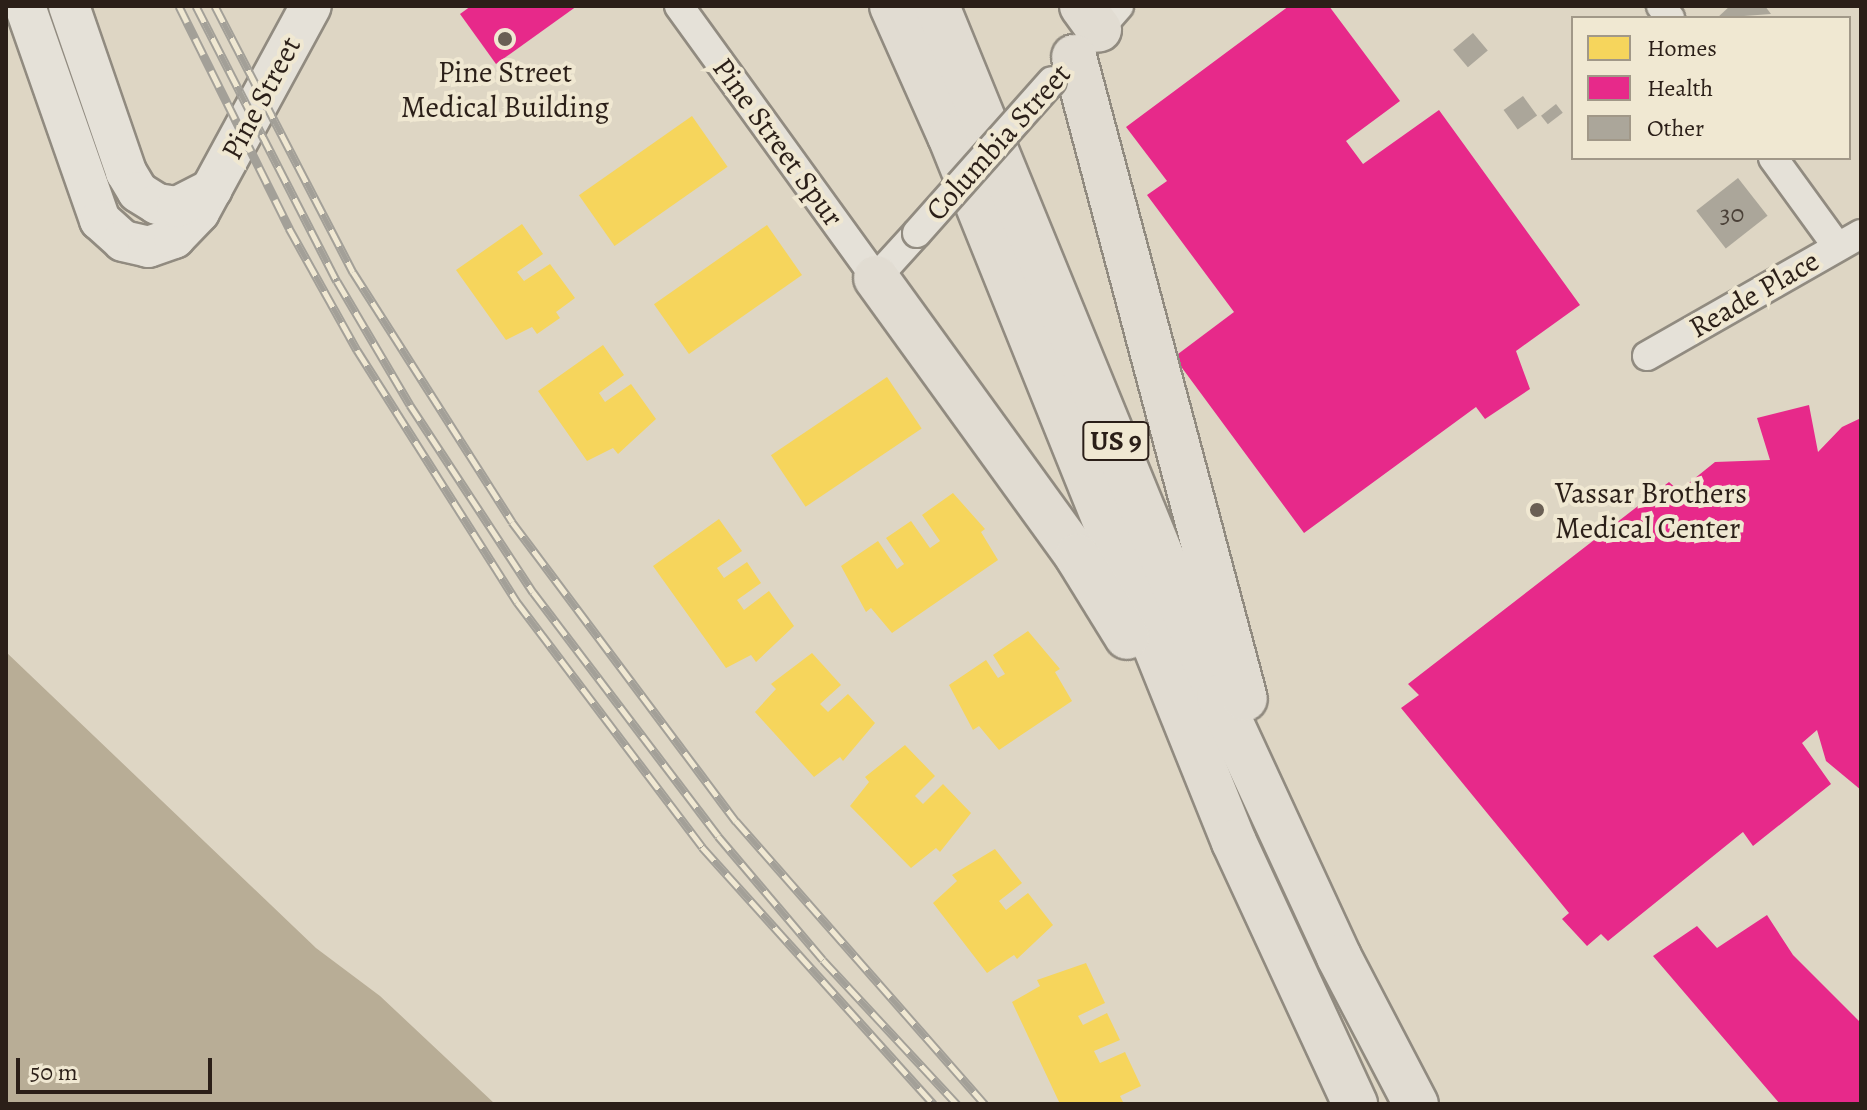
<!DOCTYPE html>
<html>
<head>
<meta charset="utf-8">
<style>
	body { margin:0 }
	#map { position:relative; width:1867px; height:1110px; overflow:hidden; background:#ded6c4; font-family:Alegreya,serif }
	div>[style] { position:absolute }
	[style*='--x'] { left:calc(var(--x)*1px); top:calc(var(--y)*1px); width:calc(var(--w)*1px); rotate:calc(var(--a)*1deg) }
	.water>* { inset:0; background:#b8ad96 }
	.homes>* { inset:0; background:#f6d55c; transform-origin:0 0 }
	.health>* { inset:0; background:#e7298a }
	.building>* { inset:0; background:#aba69a; transform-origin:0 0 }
	.roads { filter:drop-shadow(2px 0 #918b80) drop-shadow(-2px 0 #918b80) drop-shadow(0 2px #918b80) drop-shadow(0 -2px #918b80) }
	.street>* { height:28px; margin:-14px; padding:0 14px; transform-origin:14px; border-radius:14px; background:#e5e1d8 }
	.secondary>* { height:40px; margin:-20px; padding:0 20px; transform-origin:20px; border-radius:20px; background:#e5e1d8 }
	.highway>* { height:44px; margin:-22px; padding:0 22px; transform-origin:22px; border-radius:22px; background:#e1dcd2 }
	.rail>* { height:9px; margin-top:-4.5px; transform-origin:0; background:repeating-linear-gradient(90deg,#f0e8d2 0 18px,#a3a098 0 36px); box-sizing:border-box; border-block:2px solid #a3a098 }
	.bridges { filter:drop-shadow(2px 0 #918b80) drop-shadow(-2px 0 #918b80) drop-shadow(0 2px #918b80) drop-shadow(0 -2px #918b80) }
	.street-bridge>* { height:28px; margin:-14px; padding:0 14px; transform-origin:14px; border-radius:14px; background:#e5e1d8 }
	.dots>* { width:22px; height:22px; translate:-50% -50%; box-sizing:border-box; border:4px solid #f0e8d2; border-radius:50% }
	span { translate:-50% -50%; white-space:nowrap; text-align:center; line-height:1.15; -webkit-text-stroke:8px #f0e8d2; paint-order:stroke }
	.number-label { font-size:26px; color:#4b4138 }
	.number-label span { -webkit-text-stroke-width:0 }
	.shield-label span { padding:2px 6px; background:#f0e8d2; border:2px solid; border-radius:6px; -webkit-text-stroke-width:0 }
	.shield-label { font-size:28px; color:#2b1f18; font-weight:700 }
	.poi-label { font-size:30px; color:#2b1f18 }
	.left { translate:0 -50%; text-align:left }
	.street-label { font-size:30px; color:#2b1f18 }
	.frame { position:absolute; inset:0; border:8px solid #2b1f18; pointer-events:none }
	.legend { position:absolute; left:1571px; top:16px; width:280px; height:144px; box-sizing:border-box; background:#f0e8d2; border:2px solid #a19888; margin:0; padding:10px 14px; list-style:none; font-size:24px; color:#2b1f18 }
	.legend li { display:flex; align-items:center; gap:16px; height:40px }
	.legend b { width:40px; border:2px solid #a19888 }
	.scale { position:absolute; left:16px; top:1058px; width:196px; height:36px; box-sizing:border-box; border:4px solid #2b1f18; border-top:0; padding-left:10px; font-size:24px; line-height:28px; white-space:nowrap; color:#2b1f18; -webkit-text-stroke:6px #f0e8d2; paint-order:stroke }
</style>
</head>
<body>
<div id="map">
	<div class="water">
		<i style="clip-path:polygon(6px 652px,316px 948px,380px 996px,495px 1104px,6px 1104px)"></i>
	</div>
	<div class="homes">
		<i style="left:692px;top:116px;width:62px;height:138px;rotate:55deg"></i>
		<i style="clip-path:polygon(522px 224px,543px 254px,517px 272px,524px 281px,550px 264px,575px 298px,556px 312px,560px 318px,537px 334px,532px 327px,506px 340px,456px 270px)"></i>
		<i style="left:767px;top:225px;width:61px;height:138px;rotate:55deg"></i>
		<i style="clip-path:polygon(603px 345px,624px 375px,599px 393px,605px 402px,631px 384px,656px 419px,618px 454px,613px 448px,587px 461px,538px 391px)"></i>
		<i style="left:887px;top:377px;width:62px;height:140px;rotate:56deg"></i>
		<i style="clip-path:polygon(953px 493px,985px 529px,981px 532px,998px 560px,892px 633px,871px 608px,866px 612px,841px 566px,878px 541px,897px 569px,904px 564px,886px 538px,911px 521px,930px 548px,940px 541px,922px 515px)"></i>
		<i style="clip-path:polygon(719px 519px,742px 551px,717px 568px,724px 578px,747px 562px,761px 583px,737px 600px,744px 610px,769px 591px,794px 626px,756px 662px,751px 655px,726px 668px,653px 566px)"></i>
		<i style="clip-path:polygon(1028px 631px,1060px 669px,1055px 672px,1072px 701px,999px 750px,979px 726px,973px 730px,949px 685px,986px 660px,998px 678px,1005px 674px,993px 655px)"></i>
		<i style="clip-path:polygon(812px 653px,841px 685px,820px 704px,828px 712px,848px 694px,875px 723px,843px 761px,840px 757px,814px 777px,755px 712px,776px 689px,771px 684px)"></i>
		<i style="clip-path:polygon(905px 745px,935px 776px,915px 796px,923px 804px,943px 784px,971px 813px,940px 852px,936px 848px,911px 868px,850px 806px,869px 782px,865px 777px)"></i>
		<i style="clip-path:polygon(995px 849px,1022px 883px,999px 901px,1006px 910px,1028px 893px,1053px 925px,1017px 959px,1014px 955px,987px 973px,933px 903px,957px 881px,952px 875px)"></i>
		<i style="clip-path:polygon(1086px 963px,1105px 1003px,1078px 1016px,1083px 1025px,1107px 1013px,1120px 1040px,1094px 1051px,1100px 1063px,1125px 1052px,1141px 1086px,1120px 1096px,1123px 1102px,1118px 1104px,1060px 1104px,1012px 1002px,1040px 986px,1037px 980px)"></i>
	</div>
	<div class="health">
		<i style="clip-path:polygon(471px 6px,577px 6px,496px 64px,460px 14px)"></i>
		<i style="clip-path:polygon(1289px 6px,1329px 6px,1400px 101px,1346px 141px,1363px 164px,1439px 110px,1580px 305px,1516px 351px,1530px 389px,1485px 419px,1476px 407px,1304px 533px,1174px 357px,1234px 312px,1147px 195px,1167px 181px,1126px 127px)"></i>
		<i style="clip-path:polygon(1809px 405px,1818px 452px,1842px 427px,1861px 418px,1861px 790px,1826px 761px,1817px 730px,1802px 743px,1831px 784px,1753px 846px,1743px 832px,1608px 941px,1601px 934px,1587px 946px,1562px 919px,1569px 913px,1401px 708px,1419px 695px,1408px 684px,1669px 482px,1679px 491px,1715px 462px,1770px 460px,1757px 418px)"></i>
		<i style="clip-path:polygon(1767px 915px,1793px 955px,1861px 1023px,1861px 1104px,1780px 1104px,1653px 956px,1697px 926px,1717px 948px)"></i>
	</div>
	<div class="building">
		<i style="clip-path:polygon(1730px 6px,1765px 6px,1771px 14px,1717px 18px)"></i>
		<i style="left:1473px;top:33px;width:23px;height:26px;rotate:50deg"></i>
		<i style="left:1523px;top:96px;width:24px;height:24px;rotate:54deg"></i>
		<i style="left:1556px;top:104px;width:11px;height:19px;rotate:52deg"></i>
		<i style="left:1738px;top:178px;width:48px;height:53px;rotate:52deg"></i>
	</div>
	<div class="roads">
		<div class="street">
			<i style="--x:679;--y:6;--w:336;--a:54.1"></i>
			<i style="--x:876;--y:278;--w:61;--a:-47.7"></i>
			<i style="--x:1661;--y:6;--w:15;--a:53"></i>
			<i style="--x:1090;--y:39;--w:44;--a:-48.7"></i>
			<i style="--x:1773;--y:158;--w:109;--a:54"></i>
			<i style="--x:1647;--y:356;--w:246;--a:-29.7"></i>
		</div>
		<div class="secondary">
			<i style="--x:25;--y:6;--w:227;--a:70.7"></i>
			<i style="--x:100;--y:220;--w:31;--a:42"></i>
			<i style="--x:123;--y:241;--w:26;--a:13"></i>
			<i style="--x:148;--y:247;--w:28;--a:-19"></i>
			<i style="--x:174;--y:238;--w:36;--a:-46"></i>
			<i style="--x:199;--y:212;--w:234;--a:-61.5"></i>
			<i style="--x:69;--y:6;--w:176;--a:71"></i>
			<i style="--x:126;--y:172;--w:23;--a:59"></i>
			<i style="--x:138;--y:192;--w:22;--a:32"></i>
			<i style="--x:157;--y:204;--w:20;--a:9"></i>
			<i style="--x:177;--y:207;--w:39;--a:-27"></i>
		</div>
		<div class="highway">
			<i style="--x:892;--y:6;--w:142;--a:66"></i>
			<i style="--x:950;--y:136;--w:761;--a:68.09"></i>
			<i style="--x:1234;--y:842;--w:289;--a:65.2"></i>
			<i style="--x:937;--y:6;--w:746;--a:67.8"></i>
			<i style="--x:1219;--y:697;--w:286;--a:65.2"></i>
			<i style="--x:1339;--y:957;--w:166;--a:62.4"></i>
			<i style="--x:1082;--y:6;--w:29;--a:54"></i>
			<i style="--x:1074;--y:57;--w:664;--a:75.09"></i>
			<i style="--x:876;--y:278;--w:343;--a:54.1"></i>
			<i style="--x:1077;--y:556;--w:95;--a:58.3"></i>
		</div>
	</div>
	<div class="rail">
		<i style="--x:179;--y:6;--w:248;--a:63.6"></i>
		<i style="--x:289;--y:228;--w:140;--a:60.9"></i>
		<i style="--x:357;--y:350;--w:299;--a:57.6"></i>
		<i style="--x:517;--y:602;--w:307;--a:52.9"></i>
		<i style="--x:702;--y:847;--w:346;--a:48"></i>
		<i style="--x:196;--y:6;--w:309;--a:62.9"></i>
		<i style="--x:337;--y:281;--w:144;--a:59.5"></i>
		<i style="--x:410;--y:405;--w:224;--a:56.7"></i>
		<i style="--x:533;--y:592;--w:306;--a:52.8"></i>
		<i style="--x:718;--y:836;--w:162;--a:49.7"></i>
		<i style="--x:823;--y:960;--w:197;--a:47.1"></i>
		<i style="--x:215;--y:6;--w:300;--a:62.6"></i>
		<i style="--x:353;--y:272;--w:296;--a:57.5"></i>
		<i style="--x:512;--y:522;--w:374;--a:53.2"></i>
		<i style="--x:736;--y:821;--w:377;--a:48.7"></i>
	</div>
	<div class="bridges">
		<div class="street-bridge">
			<i style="--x:917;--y:233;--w:203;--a:-48.4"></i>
		</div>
	</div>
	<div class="dots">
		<i style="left:505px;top:39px;background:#6a5f54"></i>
		<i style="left:1537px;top:510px;background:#6a5f54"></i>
	</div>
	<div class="number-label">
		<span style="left:1732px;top:214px">30</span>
	</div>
	<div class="shield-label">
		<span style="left:1116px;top:441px">US 9</span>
	</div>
	<div class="poi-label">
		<span style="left:505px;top:89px">Pine Street<br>Medical Building</span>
		<span class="left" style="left:1555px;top:510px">Vassar Brothers<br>Medical Center</span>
	</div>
	<div class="street-label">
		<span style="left:261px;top:98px;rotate:-62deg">Pine Street</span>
		<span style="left:778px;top:142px;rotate:54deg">Pine Street Spur</span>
		<span style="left:998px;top:142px;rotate:-48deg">Columbia Street</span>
		<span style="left:1754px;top:294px;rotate:-30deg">Reade Place</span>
	</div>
	<div class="frame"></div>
	<ul class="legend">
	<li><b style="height:22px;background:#f6d55c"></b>Homes</li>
	<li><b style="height:22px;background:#e7298a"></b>Health</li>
	<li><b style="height:22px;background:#aba69a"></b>Other</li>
	</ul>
	<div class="scale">50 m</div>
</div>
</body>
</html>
